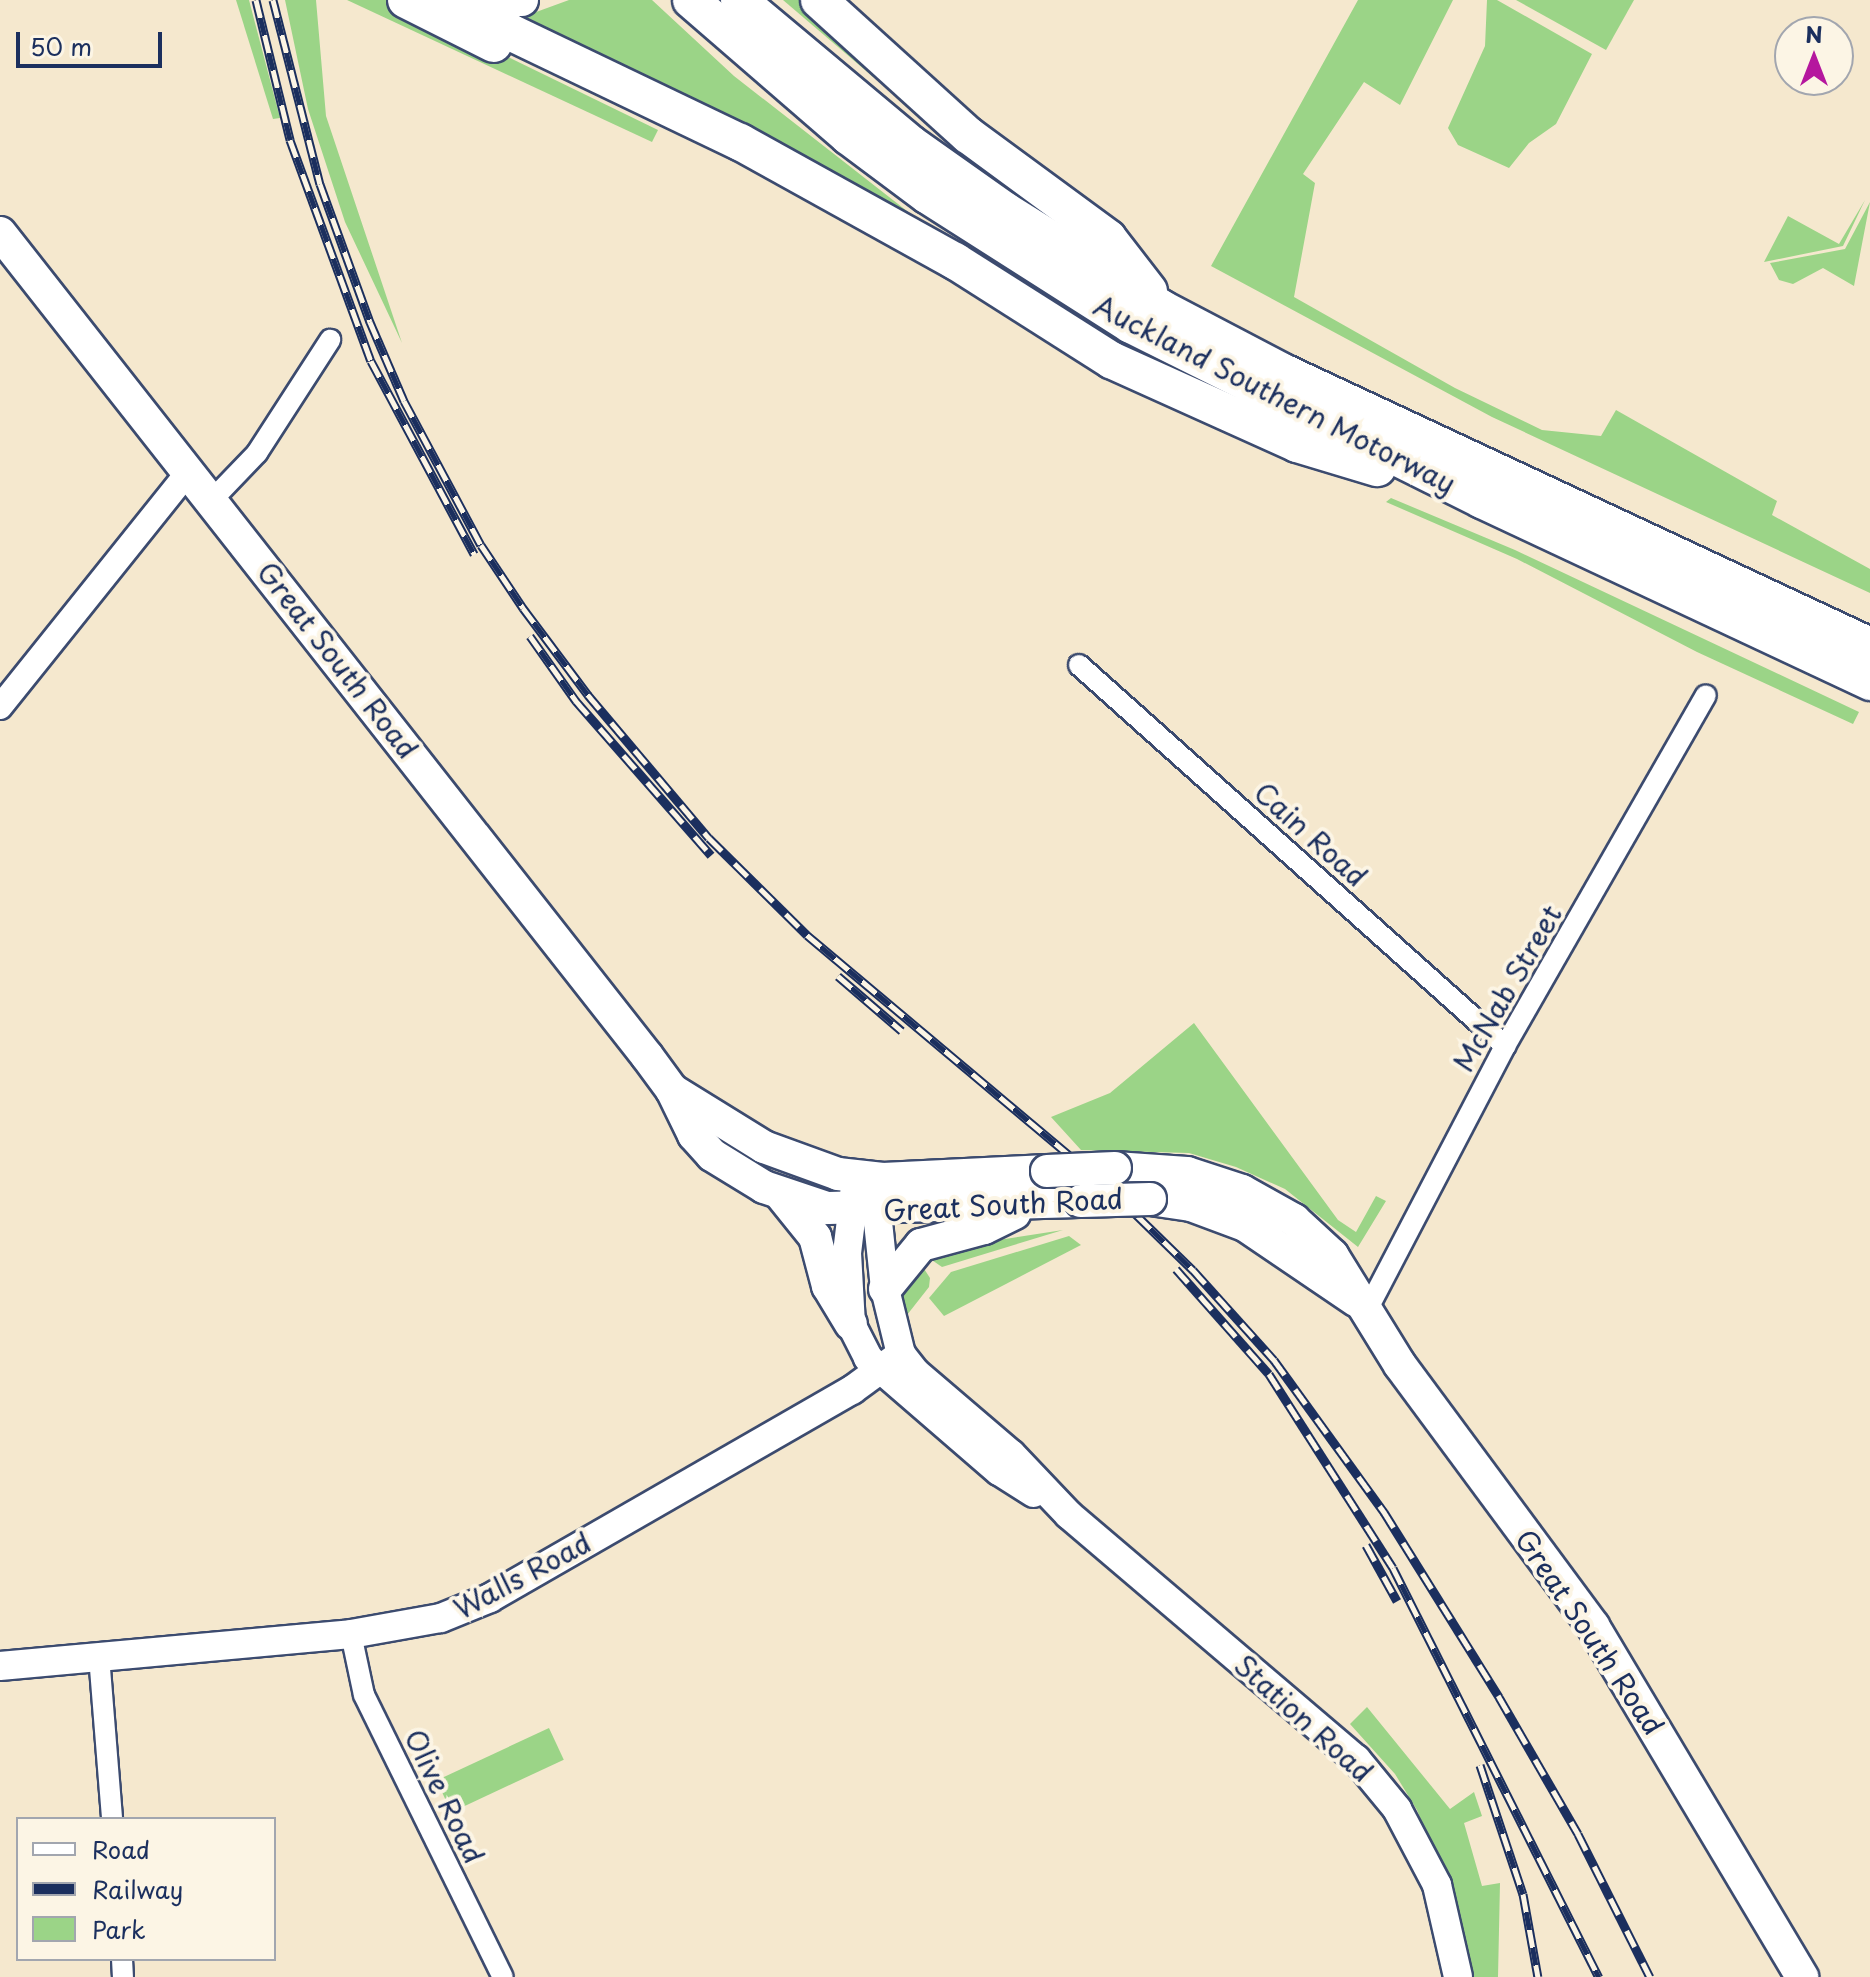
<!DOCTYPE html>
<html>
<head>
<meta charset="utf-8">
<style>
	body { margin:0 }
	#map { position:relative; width:1870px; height:1977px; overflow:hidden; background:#f5e8ce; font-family:"Playpen Sans",sans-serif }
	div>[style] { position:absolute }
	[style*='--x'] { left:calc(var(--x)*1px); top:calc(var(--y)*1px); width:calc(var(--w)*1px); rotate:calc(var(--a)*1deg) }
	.green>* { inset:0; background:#9bd487; transform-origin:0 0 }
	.roads { filter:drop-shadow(2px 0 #3c4b6f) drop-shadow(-2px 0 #3c4b6f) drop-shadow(0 2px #3c4b6f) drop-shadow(0 -2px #3c4b6f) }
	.minor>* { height:20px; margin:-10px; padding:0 10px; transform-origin:10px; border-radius:10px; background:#fff }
	.tertiary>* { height:24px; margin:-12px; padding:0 12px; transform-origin:12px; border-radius:12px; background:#fff }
	.secondary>* { height:28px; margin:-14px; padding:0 14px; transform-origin:14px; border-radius:14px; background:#fff }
	.primary>* { height:32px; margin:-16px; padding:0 16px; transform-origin:16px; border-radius:16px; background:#fff }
	.motorway>* { height:36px; margin:-18px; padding:0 18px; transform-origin:18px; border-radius:18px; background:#fff }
	.rail>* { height:9px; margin-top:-4.5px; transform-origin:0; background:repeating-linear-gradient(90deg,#fcf5e5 0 18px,#1b2f5e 0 36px); box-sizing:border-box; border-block:2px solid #1b2f5e }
	.bridges { filter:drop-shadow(2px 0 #3c4b6f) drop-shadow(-2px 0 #3c4b6f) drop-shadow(0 2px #3c4b6f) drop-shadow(0 -2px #3c4b6f) }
	.primary-bridge>* { height:32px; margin:-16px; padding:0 16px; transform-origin:16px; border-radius:16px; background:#fff }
	span { translate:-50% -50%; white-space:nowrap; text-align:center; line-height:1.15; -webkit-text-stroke:8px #fcf5e5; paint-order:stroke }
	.street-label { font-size:28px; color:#1b2f5e }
	.legend { position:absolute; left:16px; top:1817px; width:260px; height:144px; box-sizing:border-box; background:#fcf5e5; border:2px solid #a2a6af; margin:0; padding:10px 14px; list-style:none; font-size:24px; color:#1b2f5e }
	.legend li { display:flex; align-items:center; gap:16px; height:40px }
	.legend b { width:40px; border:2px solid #a2a6af }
	.north { position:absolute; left:1774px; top:16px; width:80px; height:80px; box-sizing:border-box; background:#fcf5e5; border:2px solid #a2a6af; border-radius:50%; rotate:0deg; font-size:22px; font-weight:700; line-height:32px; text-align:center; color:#1b2f5e }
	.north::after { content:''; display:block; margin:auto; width:28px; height:36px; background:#b5179e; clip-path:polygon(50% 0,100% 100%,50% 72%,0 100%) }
	.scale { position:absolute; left:16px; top:32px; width:146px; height:36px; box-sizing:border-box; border:4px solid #1b2f5e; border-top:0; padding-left:10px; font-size:24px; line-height:28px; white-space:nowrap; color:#1b2f5e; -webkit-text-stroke:6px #fcf5e5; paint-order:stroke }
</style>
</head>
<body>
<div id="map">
	<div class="green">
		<i style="clip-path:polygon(236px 0,249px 0,280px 118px,273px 119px)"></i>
		<i style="clip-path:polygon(285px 0,316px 0,326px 116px,402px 343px,345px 222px,308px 109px)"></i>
		<i style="clip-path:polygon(347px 0,391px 0,658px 130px,652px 142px)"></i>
		<i style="clip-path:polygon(569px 0,652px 0,734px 76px,939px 236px,517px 19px)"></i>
		<i style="clip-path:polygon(783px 0,807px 0,938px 126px,872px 76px)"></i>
		<i style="clip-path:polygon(1358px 0,1453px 0,1400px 105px,1364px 82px,1303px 174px,1315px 183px,1294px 297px,1455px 388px,1542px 430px,1601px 436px,1616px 410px,1777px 501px,1772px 515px,1870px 569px,1870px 593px,1492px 417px,1211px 266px)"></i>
		<i style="clip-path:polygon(1487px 0,1497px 0,1592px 54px,1556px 124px,1529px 143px,1509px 168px,1458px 145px,1448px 128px,1485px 46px)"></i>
		<i style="clip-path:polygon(1516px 0,1634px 0,1606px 50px)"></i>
		<i style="clip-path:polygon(1865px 200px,1843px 246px,1764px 262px,1788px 216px,1839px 244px)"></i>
		<i style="clip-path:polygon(1870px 202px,1854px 286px,1823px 268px,1793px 284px,1779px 280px,1770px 263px,1845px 249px)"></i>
		<i style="clip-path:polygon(1391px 498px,1515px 550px,1859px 712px,1853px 724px,1697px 652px,1517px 559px,1386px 502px)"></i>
		<i style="clip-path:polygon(1194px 1023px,1338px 1220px,1356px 1232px,1376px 1196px,1386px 1201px,1358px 1247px,1285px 1189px,1236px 1167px,1189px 1153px,1081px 1150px,1051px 1117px,1110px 1093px)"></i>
		<i style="clip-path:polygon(1063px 1230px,942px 1267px,926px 1256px,960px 1246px)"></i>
		<i style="clip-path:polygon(1069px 1236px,1081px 1245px,944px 1316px,929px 1298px,951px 1272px)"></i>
		<i style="clip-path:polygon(919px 1261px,930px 1278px,929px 1287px,907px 1315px,906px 1327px,901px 1294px)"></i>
		<i style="clip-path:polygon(1367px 1707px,1450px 1809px,1474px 1792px,1482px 1816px,1464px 1823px,1482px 1886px,1500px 1883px,1498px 1977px,1473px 1977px,1459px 1913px,1417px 1810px,1395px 1774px,1350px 1724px)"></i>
		<i style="left:549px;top:1728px;width:35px;height:124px;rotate:65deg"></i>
	</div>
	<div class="roads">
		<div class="minor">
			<i style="--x:212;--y:500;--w:65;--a:-46.2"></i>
			<i style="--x:257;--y:453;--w:135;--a:-57.1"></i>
			<i style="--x:1079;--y:665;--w:572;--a:41.81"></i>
			<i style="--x:1365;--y:1314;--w:302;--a:-62.4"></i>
			<i style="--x:1505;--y:1046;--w:404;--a:-60.2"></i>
			<i style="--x:351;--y:1634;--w:62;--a:78"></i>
			<i style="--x:364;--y:1695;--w:314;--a:63.8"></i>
			<i style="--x:99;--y:1656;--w:164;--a:85.4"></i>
			<i style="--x:122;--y:1959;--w:18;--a:87"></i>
		</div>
		<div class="tertiary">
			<i style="--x:0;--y:707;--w:302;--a:-51.3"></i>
		</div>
		<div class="secondary">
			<i style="--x:855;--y:1187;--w:66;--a:96.9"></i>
			<i style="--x:847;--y:1253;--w:71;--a:86.8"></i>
			<i style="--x:851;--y:1324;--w:38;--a:63"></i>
			<i style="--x:868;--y:1358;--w:173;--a:40.8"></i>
			<i style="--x:999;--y:1471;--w:41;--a:32.2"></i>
			<i style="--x:881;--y:1187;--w:35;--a:95"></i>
			<i style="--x:878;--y:1222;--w:67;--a:84"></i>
			<i style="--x:885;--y:1289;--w:67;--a:76.2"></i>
			<i style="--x:901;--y:1354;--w:24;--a:52"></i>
			<i style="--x:916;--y:1373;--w:125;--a:40.5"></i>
			<i style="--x:1011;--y:1454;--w:84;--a:46.4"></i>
			<i style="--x:1069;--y:1515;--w:377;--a:40.4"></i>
			<i style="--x:1356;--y:1759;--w:65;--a:50.6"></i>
			<i style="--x:1397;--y:1809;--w:86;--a:62.2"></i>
			<i style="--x:1437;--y:1885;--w:94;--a:77.1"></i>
			<i style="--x:0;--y:1666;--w:352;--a:-5.2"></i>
			<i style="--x:351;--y:1634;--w:91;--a:-10.1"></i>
			<i style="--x:441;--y:1618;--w:53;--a:-22.2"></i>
			<i style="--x:490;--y:1598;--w:418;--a:-29.9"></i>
			<i style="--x:852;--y:1390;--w:61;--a:-36.3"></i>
		</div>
		<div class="primary">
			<i style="--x:462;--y:0;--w:60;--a:0"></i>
			<i style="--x:0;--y:233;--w:1047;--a:51.83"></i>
			<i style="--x:647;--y:1056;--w:42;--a:53.7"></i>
			<i style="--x:672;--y:1090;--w:50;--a:63.9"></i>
			<i style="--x:694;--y:1135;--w:27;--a:48"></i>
			<i style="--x:712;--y:1155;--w:61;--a:31.6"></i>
			<i style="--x:764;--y:1187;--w:66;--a:18.4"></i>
			<i style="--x:827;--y:1208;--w:254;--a:-1.6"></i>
			<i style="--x:672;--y:1090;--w:108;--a:31.8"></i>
			<i style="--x:764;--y:1147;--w:79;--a:20"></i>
			<i style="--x:838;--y:1174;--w:45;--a:6.3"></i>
			<i style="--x:883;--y:1179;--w:164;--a:-2.8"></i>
			<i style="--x:1115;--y:1168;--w:72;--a:4"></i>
			<i style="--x:1187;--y:1173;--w:58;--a:18.1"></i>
			<i style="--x:1242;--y:1191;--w:60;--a:29.1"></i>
			<i style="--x:1294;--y:1220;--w:52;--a:42.6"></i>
			<i style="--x:1332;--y:1255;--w:129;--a:58.3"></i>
			<i style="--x:1400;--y:1365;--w:325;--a:53.5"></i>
			<i style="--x:1593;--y:1626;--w:409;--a:59.2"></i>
			<i style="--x:782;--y:1196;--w:53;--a:51.2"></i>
			<i style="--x:815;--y:1237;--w:51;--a:75.1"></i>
			<i style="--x:828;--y:1286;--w:44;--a:58.8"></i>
			<i style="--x:1150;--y:1199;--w:41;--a:8.3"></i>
			<i style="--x:1191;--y:1205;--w:58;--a:20.3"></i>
			<i style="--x:1245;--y:1225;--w:135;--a:34.2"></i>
			<i style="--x:885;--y:1289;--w:57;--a:-50.7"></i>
			<i style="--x:921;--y:1245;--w:65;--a:-15.1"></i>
			<i style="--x:984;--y:1228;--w:34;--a:-26"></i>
		</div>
		<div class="motorway">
			<i style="--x:406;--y:0;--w:98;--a:26.6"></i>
			<i style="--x:691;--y:0;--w:208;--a:40.9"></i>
			<i style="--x:848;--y:136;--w:99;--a:36.8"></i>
			<i style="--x:927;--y:195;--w:242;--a:32.5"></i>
			<i style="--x:1131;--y:325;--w:392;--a:26.5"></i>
			<i style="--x:1482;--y:500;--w:429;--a:25.1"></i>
			<i style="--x:739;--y:0;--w:224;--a:39.9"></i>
			<i style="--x:911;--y:144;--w:116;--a:35.2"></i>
			<i style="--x:1006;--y:211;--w:183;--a:32"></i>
			<i style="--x:1161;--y:308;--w:138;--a:27.7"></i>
			<i style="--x:1283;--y:372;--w:648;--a:25.02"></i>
			<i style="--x:819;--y:0;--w:201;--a:42.2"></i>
			<i style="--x:968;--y:135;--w:174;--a:36.3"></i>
			<i style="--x:1108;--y:238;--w:67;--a:52.3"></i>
			<i style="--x:463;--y:1;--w:56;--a:33.4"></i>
			<i style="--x:510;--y:32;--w:255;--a:25.6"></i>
			<i style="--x:740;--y:142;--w:246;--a:29"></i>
			<i style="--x:955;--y:261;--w:185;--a:32.4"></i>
			<i style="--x:1111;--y:360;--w:204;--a:24.3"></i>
			<i style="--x:1297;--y:444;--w:84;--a:16.7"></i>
		</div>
	</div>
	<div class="rail">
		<i style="--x:256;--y:0;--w:144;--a:76.3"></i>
		<i style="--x:290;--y:140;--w:235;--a:69.9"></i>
		<i style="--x:371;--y:361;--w:219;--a:61.9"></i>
		<i style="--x:273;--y:0;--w:190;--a:75.7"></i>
		<i style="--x:320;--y:184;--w:147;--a:70.1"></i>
		<i style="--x:370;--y:322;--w:86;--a:66.7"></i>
		<i style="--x:404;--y:401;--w:163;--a:61.9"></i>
		<i style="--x:481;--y:545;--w:76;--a:56.3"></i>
		<i style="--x:523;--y:608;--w:109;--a:53.2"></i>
		<i style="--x:588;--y:695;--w:187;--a:49.8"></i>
		<i style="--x:709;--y:838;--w:138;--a:44.7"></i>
		<i style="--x:807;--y:935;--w:398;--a:40"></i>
		<i style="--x:1112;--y:1191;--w:113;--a:44.3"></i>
		<i style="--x:1193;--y:1270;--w:121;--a:48"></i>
		<i style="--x:1274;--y:1360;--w:188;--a:54.1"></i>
		<i style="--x:1384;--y:1512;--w:218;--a:58.1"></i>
		<i style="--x:1499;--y:1697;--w:158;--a:60"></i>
		<i style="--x:1578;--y:1834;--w:160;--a:63.3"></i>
		<i style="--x:530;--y:636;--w:80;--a:54.7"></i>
		<i style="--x:576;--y:701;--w:205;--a:48.8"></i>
		<i style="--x:838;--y:976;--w:84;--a:40.7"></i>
		<i style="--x:1176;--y:1269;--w:140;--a:48.5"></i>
		<i style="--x:1269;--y:1374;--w:230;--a:57.4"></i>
		<i style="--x:1393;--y:1568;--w:458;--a:63.3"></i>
		<i style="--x:1366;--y:1545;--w:64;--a:61"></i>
		<i style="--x:1480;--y:1765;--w:136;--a:71.6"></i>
		<i style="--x:1523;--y:1894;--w:84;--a:79.8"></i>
	</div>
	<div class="bridges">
		<div class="primary-bridge">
			<i style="--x:1047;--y:1171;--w:68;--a:-2.5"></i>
			<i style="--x:1081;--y:1201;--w:69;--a:-1.7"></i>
		</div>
	</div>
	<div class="street-label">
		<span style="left:1275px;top:394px;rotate:27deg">Auckland Southern Motorway</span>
		<span style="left:338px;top:660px;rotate:52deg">Great South Road</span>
		<span style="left:1311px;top:834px;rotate:42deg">Cain Road</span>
		<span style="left:1507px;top:988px;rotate:-60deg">McNab Street</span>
		<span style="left:1003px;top:1204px;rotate:-3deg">Great South Road</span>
		<span style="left:522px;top:1575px;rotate:-28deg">Walls Road</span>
		<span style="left:1590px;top:1632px;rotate:56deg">Great South Road</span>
		<span style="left:1304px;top:1718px;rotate:42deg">Station Road</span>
		<span style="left:445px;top:1796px;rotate:64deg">Olive Road</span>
	</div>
	<ul class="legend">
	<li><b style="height:10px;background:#fff"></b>Road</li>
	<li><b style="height:10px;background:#1b2f5e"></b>Railway</li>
	<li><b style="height:22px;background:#9bd487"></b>Park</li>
	</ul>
	<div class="north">N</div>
	<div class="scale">50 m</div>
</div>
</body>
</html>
